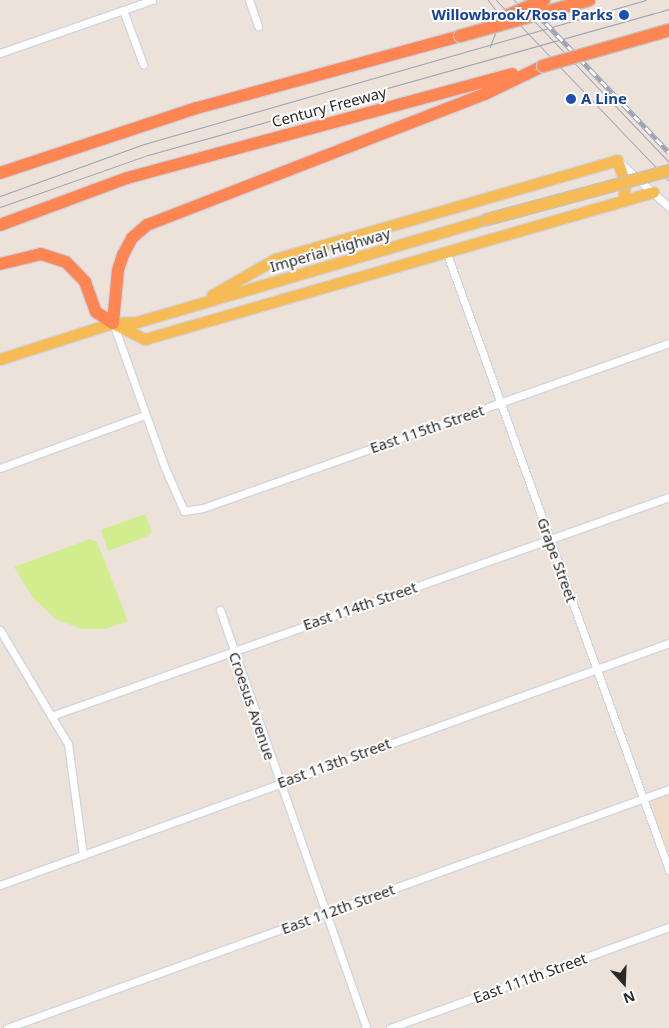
<!DOCTYPE html>
<html>
<head>
<meta charset="utf-8">
<style>
	body { margin:0 }
	#map { position:relative; width:669px; height:1028px; overflow:hidden; background:#ece2da; font-family:"Noto Sans",sans-serif }
	div>[style] { position:absolute }
	[style*='--x'] { left:calc(var(--x)*1px); top:calc(var(--y)*1px); width:calc(var(--w)*1px); rotate:calc(var(--a)*1deg) }
	.education>* { inset:0; background:#efddc8 }
	.pitch>* { inset:0; background:#d2ed8e }
	.roads { filter:drop-shadow(1px 0 #cfd5e3) drop-shadow(-1px 0 #cfd5e3) drop-shadow(0 1px #cfd5e3) drop-shadow(0 -1px #cfd5e3) }
	.minor>* { height:7px; margin:-3.5px; padding:0 3.5px; transform-origin:3.5px; border-radius:3.5px; background:#fff }
	.primary>* { height:11px; margin:-5.5px; padding:0 5.5px; transform-origin:5.5px; border-radius:5.5px; background:#f6bb54 }
	.motorway>* { height:12px; margin:-6px; padding:0 6px; transform-origin:6px; border-radius:6px; background:#ff8652 }
	.tram>* { height:1px; margin:-0.5px; padding:0 0.5px; transform-origin:0.5px; border-radius:0.5px; background:#9ca3b4 }
	.rail>* { height:4.5px; margin-top:-2.25px; transform-origin:0; background:repeating-linear-gradient(90deg,#fff 0 8px,#9ca3b4 0 16px); box-sizing:border-box; border-block:1px solid #9ca3b4 }
	.bridges { filter:drop-shadow(1px 0 #c3c3c3) drop-shadow(-1px 0 #c3c3c3) drop-shadow(0 1px #c3c3c3) drop-shadow(0 -1px #c3c3c3) }
	.primary-bridge>* { height:11px; margin:-5.5px; padding:0 5.5px; transform-origin:5.5px; border-radius:5.5px; background:#f6bb54 }
	.motorway-bridge>* { height:12px; margin:-6px; padding:0 6px; transform-origin:6px; border-radius:6px; background:#ff8652 }
	.dots>* { width:14px; height:14px; translate:-50% -50%; box-sizing:border-box; border:2px solid #fff; border-radius:50% }
	span { translate:-50% -50%; white-space:nowrap; text-align:center; line-height:1.15; -webkit-text-stroke:4px #fff; paint-order:stroke }
	.transit-label { font-size:15px; color:#164399; font-weight:700 }
	.right { translate:-100% -50%; text-align:right }
	.left { translate:0 -50%; text-align:left }
	.street-label { font-size:15px; color:#292929 }
	.north { position:absolute; left:599px; top:958px; width:50px; height:50px; -webkit-text-stroke:4px #fff; paint-order:stroke; rotate:160deg; font-size:14px; font-weight:700; line-height:20px; text-align:center; color:#292929 }
	.north::after { content:''; display:block; margin:auto; width:18px; height:22px; background:#292929; clip-path:polygon(50% 0,100% 100%,50% 72%,0 100%) }
</style>
</head>
<body>
<div id="map">
	<div class="education">
		<i style="clip-path:polygon(669px 791px,669px 866px,644px 800px)"></i>
	</div>
	<div class="pitch">
		<i style="clip-path:polygon(145px 514px,152px 532px,148px 536px,108px 551px,101px 530px)"></i>
		<i style="clip-path:polygon(90px 539px,97px 542px,128px 621px,104px 629px,83px 629px,57px 620px,33px 598px,14px 567px)"></i>
	</div>
	<div class="roads">
		<div class="minor">
			<i style="--x:249;--y:0;--w:28;--a:71"></i>
			<i style="--x:123;--y:10;--w:58;--a:69.7"></i>
			<i style="--x:0;--y:53;--w:161;--a:-19.2"></i>
			<i style="--x:619;--y:162;--w:67;--a:42"></i>
			<i style="--x:446;--y:251;--w:658;--a:70.19"></i>
			<i style="--x:113;--y:323;--w:154;--a:70.3"></i>
			<i style="--x:165;--y:468;--w:47;--a:66.2"></i>
			<i style="--x:184;--y:511;--w:19;--a:-9"></i>
			<i style="--x:203;--y:508;--w:494;--a:-19.5"></i>
			<i style="--x:0;--y:468;--w:154;--a:-20.1"></i>
			<i style="--x:220;--y:610;--w:443;--a:70.7"></i>
			<i style="--x:0;--y:630;--w:133;--a:59.2"></i>
			<i style="--x:68;--y:744;--w:112;--a:82.3"></i>
			<i style="--x:51;--y:716;--w:656;--a:-19.51"></i>
			<i style="--x:0;--y:885;--w:711;--a:-19.89"></i>
			<i style="--x:7;--y:1028;--w:704;--a:-19.85"></i>
			<i style="--x:390;--y:1028;--w:297;--a:-19.9"></i>
		</div>
		<div class="primary">
			<i style="--x:212;--y:295;--w:73;--a:-29.7"></i>
			<i style="--x:275;--y:259;--w:356;--a:-16.1"></i>
			<i style="--x:617;--y:160;--w:24;--a:71"></i>
			<i style="--x:625;--y:183;--w:18;--a:96"></i>
			<i style="--x:113;--y:323;--w:36;--a:27"></i>
			<i style="--x:145;--y:339;--w:529;--a:-16.14"></i>
			<i style="--x:0;--y:359;--w:119;--a:-17.7"></i>
			<i style="--x:113;--y:323;--w:24;--a:-2"></i>
			<i style="--x:137;--y:322;--w:365;--a:-16.4"></i>
		</div>
		<div class="motorway">
			<i style="--x:0;--y:173;--w:207;--a:-18.3"></i>
			<i style="--x:197;--y:108;--w:273;--a:-15.3"></i>
			<i style="--x:0;--y:225;--w:135;--a:-20.3"></i>
			<i style="--x:127;--y:178;--w:399;--a:-15.1"></i>
			<i style="--x:0;--y:264;--w:42;--a:-13.7"></i>
			<i style="--x:41;--y:254;--w:26;--a:18"></i>
			<i style="--x:66;--y:262;--w:28;--a:46"></i>
			<i style="--x:85;--y:282;--w:32;--a:70"></i>
			<i style="--x:96;--y:312;--w:20;--a:33"></i>
			<i style="--x:113;--y:323;--w:53;--a:-84.6"></i>
			<i style="--x:118;--y:270;--w:16;--a:-72"></i>
			<i style="--x:123;--y:255;--w:19;--a:-62"></i>
			<i style="--x:132;--y:238;--w:20;--a:-41"></i>
			<i style="--x:147;--y:225;--w:362;--a:-21.2"></i>
			<i style="--x:485;--y:94;--w:64;--a:-25.8"></i>
		</div>
	</div>
	<div class="tram">
		<i style="--x:488;--y:0;--w:14;--a:54"></i>
		<i style="--x:496;--y:11;--w:12;--a:76"></i>
		<i style="--x:499;--y:23;--w:26;--a:111"></i>
		<i style="--x:496;--y:0;--w:250;--a:46.3"></i>
		<i style="--x:514;--y:0;--w:224;--a:46.3"></i>
		<i style="--x:0;--y:196;--w:153;--a:-19.9"></i>
		<i style="--x:144;--y:144;--w:522;--a:-16.01"></i>
		<i style="--x:0;--y:207;--w:157;--a:-19.4"></i>
		<i style="--x:148;--y:155;--w:541;--a:-15.65"></i>
	</div>
	<div class="rail">
		<i style="--x:524;--y:0;--w:210;--a:46.4"></i>
	</div>
	<div class="bridges">
		<div class="primary-bridge">
			<i style="--x:487;--y:219;--w:188;--a:-15.1"></i>
		</div>
		<div class="motorway-bridge">
			<i style="--x:506;--y:16;--w:41;--a:-22.8"></i>
			<i style="--x:460;--y:36;--w:134;--a:-15.6"></i>
			<i style="--x:543;--y:66;--w:131;--a:-15.9"></i>
		</div>
	</div>
	<div class="dots">
		<i style="left:624px;top:15px;background:#1a4fb4"></i>
		<i style="left:571px;top:99px;background:#1a4fb4"></i>
	</div>
	<div class="transit-label">
		<span class="right" style="left:613px;top:15px">Willowbrook/Rosa Parks</span>
		<span class="left" style="left:581px;top:99px">A Line</span>
	</div>
	<div class="street-label">
		<span style="left:329px;top:107px;rotate:-15deg">Century Freeway</span>
		<span style="left:330px;top:250px;rotate:-16deg">Imperial Highway</span>
		<span style="left:427px;top:429px;rotate:-19deg">East 115th Street</span>
		<span style="left:557px;top:560px;rotate:70deg">Grape Street</span>
		<span style="left:360px;top:606px;rotate:-19deg">East 114th Street</span>
		<span style="left:252px;top:706px;rotate:71deg">Croesus Avenue</span>
		<span style="left:334px;top:763px;rotate:-20deg">East 113th Street</span>
		<span style="left:338px;top:909px;rotate:-20deg">East 112th Street</span>
		<span style="left:530px;top:978px;rotate:-20deg">East 111th Street</span>
	</div>
	<div class="north">N</div>
</div>
</body>
</html>
